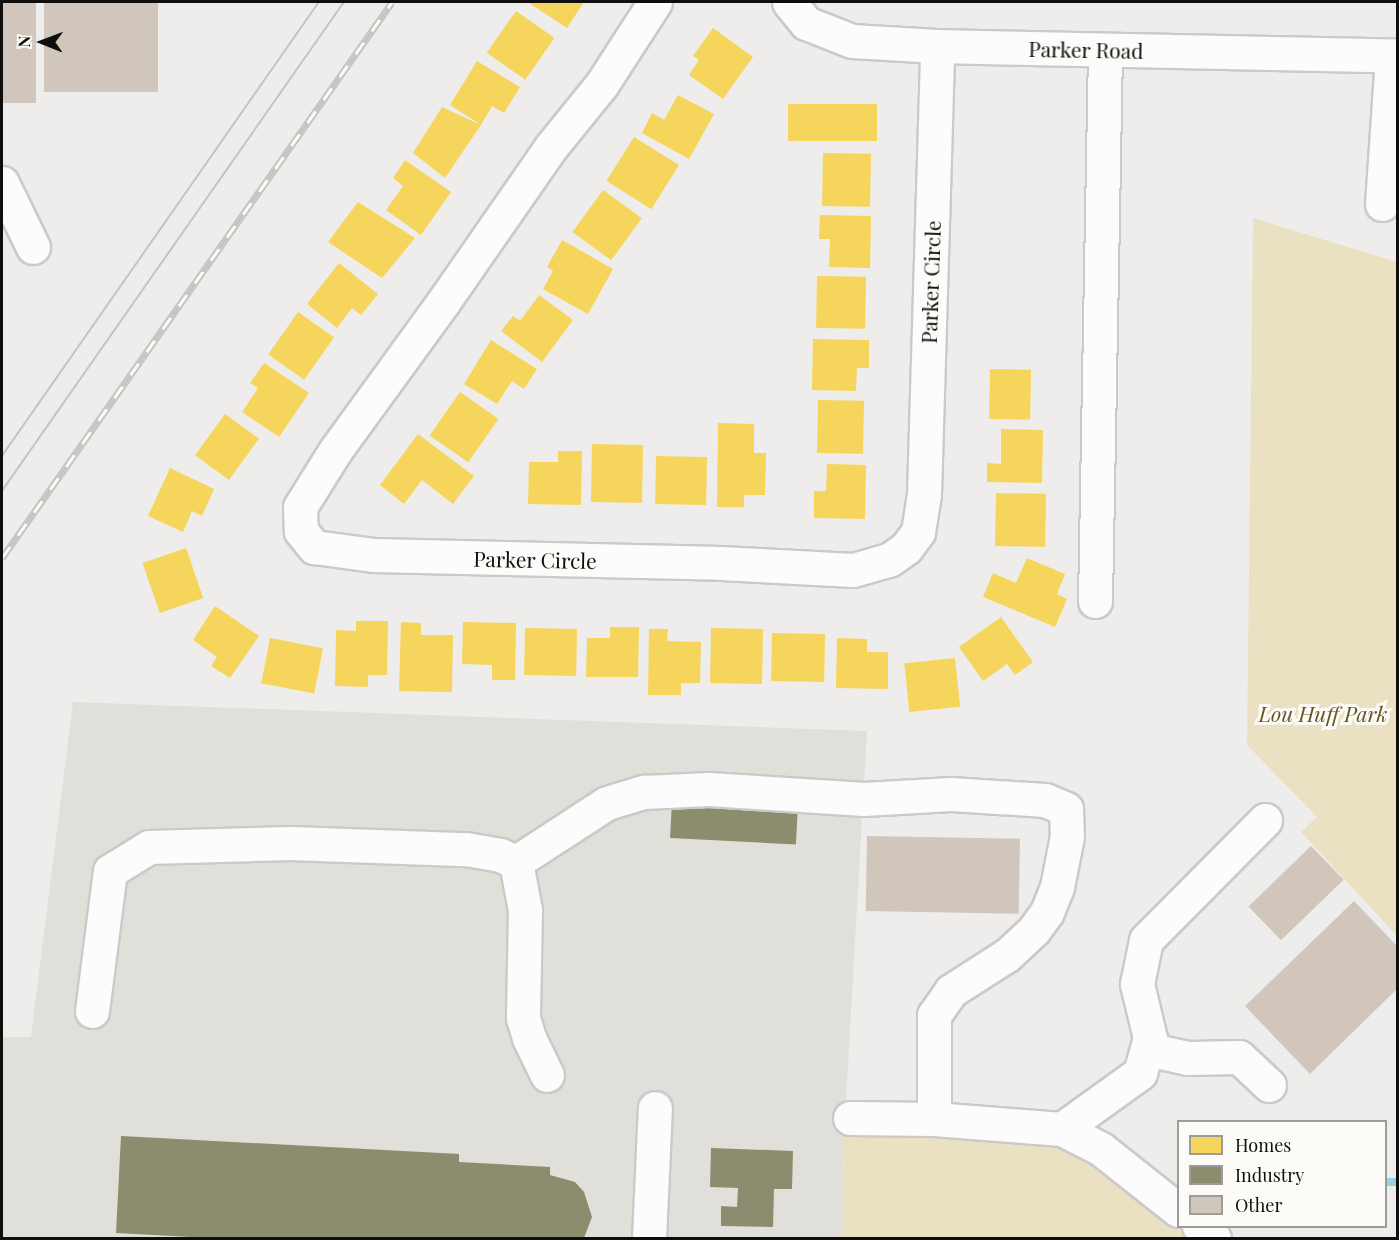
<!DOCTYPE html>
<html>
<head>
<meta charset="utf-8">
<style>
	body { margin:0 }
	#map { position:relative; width:1399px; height:1240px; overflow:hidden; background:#eeedeb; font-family:"Playfair Display",serif }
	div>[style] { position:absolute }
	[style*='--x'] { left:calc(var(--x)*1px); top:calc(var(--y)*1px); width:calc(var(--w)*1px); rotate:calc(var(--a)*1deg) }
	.built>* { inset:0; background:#e1dfd9 }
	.green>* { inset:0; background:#eae1c3 }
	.homes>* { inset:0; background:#f6d55c; transform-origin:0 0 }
	.industry>* { inset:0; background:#8c8c6e; transform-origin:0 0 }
	.stream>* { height:8px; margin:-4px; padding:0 4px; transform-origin:4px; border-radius:4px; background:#97d1e5 }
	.building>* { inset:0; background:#d1c6bb; transform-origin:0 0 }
	.roads { filter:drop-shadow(2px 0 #cbcac9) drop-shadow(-2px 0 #cbcac9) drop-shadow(0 2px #cbcac9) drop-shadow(0 -2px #cbcac9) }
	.minor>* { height:33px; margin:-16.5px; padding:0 16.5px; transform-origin:16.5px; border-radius:16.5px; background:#fcfcfc }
	.tram>* { height:1.5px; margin:-0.75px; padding:0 0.75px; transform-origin:0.75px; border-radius:0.75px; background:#c4c4c3 }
	.rail>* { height:7px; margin-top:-3.5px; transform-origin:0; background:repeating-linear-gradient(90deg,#fcfbf7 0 14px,#c4c4c3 0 28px); box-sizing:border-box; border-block:2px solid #c4c4c3 }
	span { translate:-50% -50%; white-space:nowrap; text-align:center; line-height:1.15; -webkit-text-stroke:6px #fcfbf7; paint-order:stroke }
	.street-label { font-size:21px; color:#0e0e0d }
	.park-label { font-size:21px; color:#645623; font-style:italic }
	.frame { position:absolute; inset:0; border:3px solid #0e0e0d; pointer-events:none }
	.legend { position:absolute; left:1177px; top:1120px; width:210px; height:108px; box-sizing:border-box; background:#fcfbf7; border:2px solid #9d9c99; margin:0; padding:8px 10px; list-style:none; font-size:18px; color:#0e0e0d }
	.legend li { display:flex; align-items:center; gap:12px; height:30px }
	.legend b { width:30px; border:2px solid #9d9c99 }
	.north { position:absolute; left:12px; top:12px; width:60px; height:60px; -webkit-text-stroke:4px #fcfbf7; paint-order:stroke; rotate:271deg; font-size:16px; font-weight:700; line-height:24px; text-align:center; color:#0e0e0d }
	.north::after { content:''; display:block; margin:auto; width:21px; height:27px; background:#0e0e0d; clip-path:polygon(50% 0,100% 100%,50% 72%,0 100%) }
</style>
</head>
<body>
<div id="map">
	<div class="built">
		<i style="clip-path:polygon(73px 702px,867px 731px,844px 1136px,842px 1238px,2px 1238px,2px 1037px,31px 1037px)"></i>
	</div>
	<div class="green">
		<i style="clip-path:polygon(1253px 218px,1397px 262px,1397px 936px,1301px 832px,1317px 817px,1247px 745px)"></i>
		<i style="clip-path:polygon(844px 1136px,1014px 1139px,1077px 1153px,1107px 1171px,1190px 1238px,842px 1238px)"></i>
	</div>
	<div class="homes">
		<i style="clip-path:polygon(530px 2px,584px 2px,567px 28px,529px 3px)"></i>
		<i style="left:516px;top:11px;width:47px;height:51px;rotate:35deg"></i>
		<i style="clip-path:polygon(713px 28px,753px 57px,723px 99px,689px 75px,699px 60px,693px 56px)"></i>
		<i style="clip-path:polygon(477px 61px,520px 87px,504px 113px,492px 106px,481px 125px,445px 178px,413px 153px,442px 107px,481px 125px,450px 105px)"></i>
		<i style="clip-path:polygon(678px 95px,714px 114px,689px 159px,642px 133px,652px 113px,664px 120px)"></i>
		<i style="left:788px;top:104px;width:89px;height:37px"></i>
		<i style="left:634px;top:137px;width:53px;height:52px;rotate:32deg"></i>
		<i style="left:823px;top:153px;width:48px;height:53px;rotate:1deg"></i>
		<i style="clip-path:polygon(405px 160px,451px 192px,421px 235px,386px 210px,403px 186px,393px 178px)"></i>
		<i style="left:603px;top:190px;width:48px;height:52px;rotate:36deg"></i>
		<i style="clip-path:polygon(358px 202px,415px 238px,382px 278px,328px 242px)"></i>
		<i style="clip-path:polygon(820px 215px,871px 216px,870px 268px,829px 267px,830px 239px,819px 239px)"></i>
		<i style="clip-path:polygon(562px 240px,613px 269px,588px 314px,543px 289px,553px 271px,547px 267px)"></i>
		<i style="clip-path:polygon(339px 263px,378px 294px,361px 315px,352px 308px,337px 328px,307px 304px)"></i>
		<i style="left:817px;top:276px;width:49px;height:52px;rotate:1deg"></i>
		<i style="clip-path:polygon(539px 295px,573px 320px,542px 362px,501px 331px,513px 316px,520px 321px)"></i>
		<i style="left:298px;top:312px;width:44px;height:52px;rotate:35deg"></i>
		<i style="clip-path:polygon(813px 339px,869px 340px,869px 368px,857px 368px,856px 391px,812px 390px)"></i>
		<i style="clip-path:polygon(491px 340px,537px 369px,524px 389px,512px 381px,497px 404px,464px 384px)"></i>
		<i style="clip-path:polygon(264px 363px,309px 393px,279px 437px,242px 412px,258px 388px,250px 383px)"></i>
		<i style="left:990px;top:369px;width:41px;height:50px;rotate:1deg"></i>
		<i style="left:460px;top:392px;width:47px;height:53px;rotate:35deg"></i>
		<i style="left:818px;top:400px;width:46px;height:53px;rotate:1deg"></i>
		<i style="left:225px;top:414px;width:42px;height:51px;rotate:36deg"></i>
		<i style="clip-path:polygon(718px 423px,754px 424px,754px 453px,766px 453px,765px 495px,744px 495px,744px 507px,717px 507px)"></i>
		<i style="clip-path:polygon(1001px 429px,1043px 430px,1042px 483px,987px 482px,987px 463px,1001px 464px)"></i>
		<i style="clip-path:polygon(418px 434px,474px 476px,453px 504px,422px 480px,404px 504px,380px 485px)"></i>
		<i style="left:592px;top:444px;width:51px;height:58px;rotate:1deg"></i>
		<i style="clip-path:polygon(558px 451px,582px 451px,581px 505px,528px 504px,529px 462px,558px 462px)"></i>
		<i style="left:656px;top:456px;width:51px;height:48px;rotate:1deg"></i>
		<i style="clip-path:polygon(827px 464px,866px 465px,865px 519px,814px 518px,814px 491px,826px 491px)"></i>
		<i style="clip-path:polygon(170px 468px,214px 489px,202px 516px,192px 511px,183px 532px,148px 516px)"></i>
		<i style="left:996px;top:493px;width:50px;height:53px;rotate:1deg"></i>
		<i style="left:186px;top:548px;width:53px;height:46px;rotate:71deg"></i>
		<i style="clip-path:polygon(1027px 558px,1065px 574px,1057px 594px,1067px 599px,1055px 627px,983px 597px,993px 573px,1016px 583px)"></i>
		<i style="clip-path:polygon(215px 606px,259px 636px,230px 678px,211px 666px,217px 657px,193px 640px)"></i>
		<i style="clip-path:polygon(1001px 617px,1033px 662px,1015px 675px,1007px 664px,983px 681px,959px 647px)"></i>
		<i style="clip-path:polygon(356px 621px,388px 621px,387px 675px,368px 675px,368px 687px,335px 686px,336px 630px,356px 631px)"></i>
		<i style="clip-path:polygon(401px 622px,421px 623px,421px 635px,453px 635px,452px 692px,399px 691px)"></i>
		<i style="clip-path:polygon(463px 622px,516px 623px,515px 680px,492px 680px,492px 665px,462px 664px)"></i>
		<i style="clip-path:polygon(610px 627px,639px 627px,638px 677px,586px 677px,587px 638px,610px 638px)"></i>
		<i style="left:525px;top:628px;width:52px;height:47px;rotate:1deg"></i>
		<i style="left:711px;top:628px;width:52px;height:55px;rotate:1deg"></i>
		<i style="clip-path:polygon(649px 629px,668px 629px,667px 641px,701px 642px,700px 683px,681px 683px,681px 695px,648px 695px)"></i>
		<i style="left:772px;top:633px;width:53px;height:48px;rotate:1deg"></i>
		<i style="left:270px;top:638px;width:54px;height:46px;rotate:11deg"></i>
		<i style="clip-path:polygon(837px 638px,867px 639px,867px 652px,888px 652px,888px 689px,836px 688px)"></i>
		<i style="left:955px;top:658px;width:49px;height:51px;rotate:84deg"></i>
	</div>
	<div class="industry">
		<i style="left:672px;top:801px;width:126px;height:37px;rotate:3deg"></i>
		<i style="clip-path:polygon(121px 1136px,459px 1154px,459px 1162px,550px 1167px,550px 1175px,575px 1182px,584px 1192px,592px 1217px,584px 1238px,210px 1238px,116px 1233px)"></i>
		<i style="clip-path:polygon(711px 1148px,793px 1151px,792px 1189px,774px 1189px,773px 1227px,721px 1226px,721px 1206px,737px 1207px,738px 1188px,710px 1187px)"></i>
	</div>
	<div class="stream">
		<i style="--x:1386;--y:1182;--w:12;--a:0"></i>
	</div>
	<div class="building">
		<i style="left:2px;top:2px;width:34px;height:101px"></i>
		<i style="left:44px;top:2px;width:114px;height:90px"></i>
		<i style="left:867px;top:836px;width:153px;height:75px;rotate:1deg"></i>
		<i style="left:1311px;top:846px;width:47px;height:87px;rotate:46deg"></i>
		<i style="clip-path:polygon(1354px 901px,1398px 947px,1398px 988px,1310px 1074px,1245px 1006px)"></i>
	</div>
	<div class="roads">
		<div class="minor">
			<i style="--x:655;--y:2;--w:98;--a:122.9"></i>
			<i style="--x:602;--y:84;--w:81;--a:129"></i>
			<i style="--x:551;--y:147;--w:188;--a:124.8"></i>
			<i style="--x:444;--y:301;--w:185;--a:126"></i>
			<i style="--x:335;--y:451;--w:66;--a:122"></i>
			<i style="--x:300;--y:507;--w:24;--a:88"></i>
			<i style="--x:301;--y:531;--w:21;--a:51"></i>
			<i style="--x:314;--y:547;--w:61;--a:7.6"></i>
			<i style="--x:374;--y:555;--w:347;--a:1.3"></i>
			<i style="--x:721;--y:563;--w:132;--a:3"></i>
			<i style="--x:853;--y:570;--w:37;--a:-16"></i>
			<i style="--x:889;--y:560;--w:21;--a:-35"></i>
			<i style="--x:906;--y:548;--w:20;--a:-53"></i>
			<i style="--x:918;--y:532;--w:38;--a:-81"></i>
			<i style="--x:924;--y:494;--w:448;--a:-88.3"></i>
			<i style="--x:789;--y:2;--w:27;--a:51"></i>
			<i style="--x:806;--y:23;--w:49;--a:21.4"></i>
			<i style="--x:852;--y:41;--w:85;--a:3.4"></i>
			<i style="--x:937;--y:46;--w:461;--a:1.2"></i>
			<i style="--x:2;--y:183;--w:71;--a:64.2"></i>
			<i style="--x:1382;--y:204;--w:148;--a:-86.1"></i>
			<i style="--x:1095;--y:601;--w:551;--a:-88.96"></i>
			<i style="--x:516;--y:862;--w:108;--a:-33"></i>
			<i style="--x:607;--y:803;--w:39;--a:-17"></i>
			<i style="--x:644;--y:792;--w:65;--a:-2.6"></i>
			<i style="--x:709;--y:789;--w:155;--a:3.7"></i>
			<i style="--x:864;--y:799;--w:87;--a:-3.3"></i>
			<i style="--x:951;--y:794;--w:94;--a:3.7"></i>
			<i style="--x:1045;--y:800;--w:23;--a:23"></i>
			<i style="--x:1066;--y:809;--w:27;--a:88"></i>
			<i style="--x:1067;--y:836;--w:52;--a:101.1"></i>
			<i style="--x:1057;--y:887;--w:27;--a:112"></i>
			<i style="--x:1047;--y:912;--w:22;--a:126"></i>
			<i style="--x:1034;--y:930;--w:37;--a:137"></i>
			<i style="--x:1007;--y:955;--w:67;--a:147.3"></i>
			<i style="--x:951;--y:991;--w:29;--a:125"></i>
			<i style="--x:934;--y:1015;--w:104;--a:90"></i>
			<i style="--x:92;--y:1011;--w:141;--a:-82.7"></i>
			<i style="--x:110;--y:871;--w:46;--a:-31.6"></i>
			<i style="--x:149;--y:847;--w:141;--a:-1.6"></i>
			<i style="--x:290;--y:843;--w:176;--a:2"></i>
			<i style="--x:466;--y:849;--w:35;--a:10"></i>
			<i style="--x:500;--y:855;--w:17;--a:24"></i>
			<i style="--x:516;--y:862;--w:49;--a:79.4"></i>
			<i style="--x:525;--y:910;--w:108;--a:91.1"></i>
			<i style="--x:523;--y:1018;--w:21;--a:73"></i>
			<i style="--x:529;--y:1038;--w:41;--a:64.1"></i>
			<i style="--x:1147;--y:1049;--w:42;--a:12.4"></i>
			<i style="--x:1188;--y:1058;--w:51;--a:-1.1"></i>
			<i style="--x:1239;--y:1057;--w:41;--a:43"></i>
			<i style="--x:850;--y:1118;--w:84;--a:0.7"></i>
			<i style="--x:934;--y:1119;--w:128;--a:4.5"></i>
			<i style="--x:1062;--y:1129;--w:44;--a:27.1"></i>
			<i style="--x:1101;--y:1149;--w:98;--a:38.4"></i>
			<i style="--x:1062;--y:1129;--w:96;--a:-35.7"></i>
			<i style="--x:1140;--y:1073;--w:36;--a:-74"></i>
			<i style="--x:1150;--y:1038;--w:56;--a:-103.5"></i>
			<i style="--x:1137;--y:984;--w:45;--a:-78.4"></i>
			<i style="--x:1146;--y:940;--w:169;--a:-45.2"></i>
			<i style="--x:1199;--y:1226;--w:19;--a:39"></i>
			<i style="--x:649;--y:1238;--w:130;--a:-87.4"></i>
		</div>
	</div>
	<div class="tram">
		<i style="--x:2;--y:456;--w:554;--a:-55.08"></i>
		<i style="--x:2;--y:491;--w:597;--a:-55.03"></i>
	</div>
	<div class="rail">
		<i style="--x:2;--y:558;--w:679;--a:-54.95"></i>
	</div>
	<div class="street-label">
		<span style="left:1086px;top:49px;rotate:1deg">Parker Road</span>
		<span style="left:930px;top:282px;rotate:-88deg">Parker Circle</span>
		<span style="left:535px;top:559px;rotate:1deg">Parker Circle</span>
	</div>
	<div class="park-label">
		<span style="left:1323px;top:713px">Lou Huff Park</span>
	</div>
	<div class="frame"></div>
	<ul class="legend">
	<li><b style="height:16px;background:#f6d55c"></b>Homes</li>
	<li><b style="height:16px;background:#8c8c6e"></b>Industry</li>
	<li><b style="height:16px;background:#d1c6bb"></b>Other</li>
	</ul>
	<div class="north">N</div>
</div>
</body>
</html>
